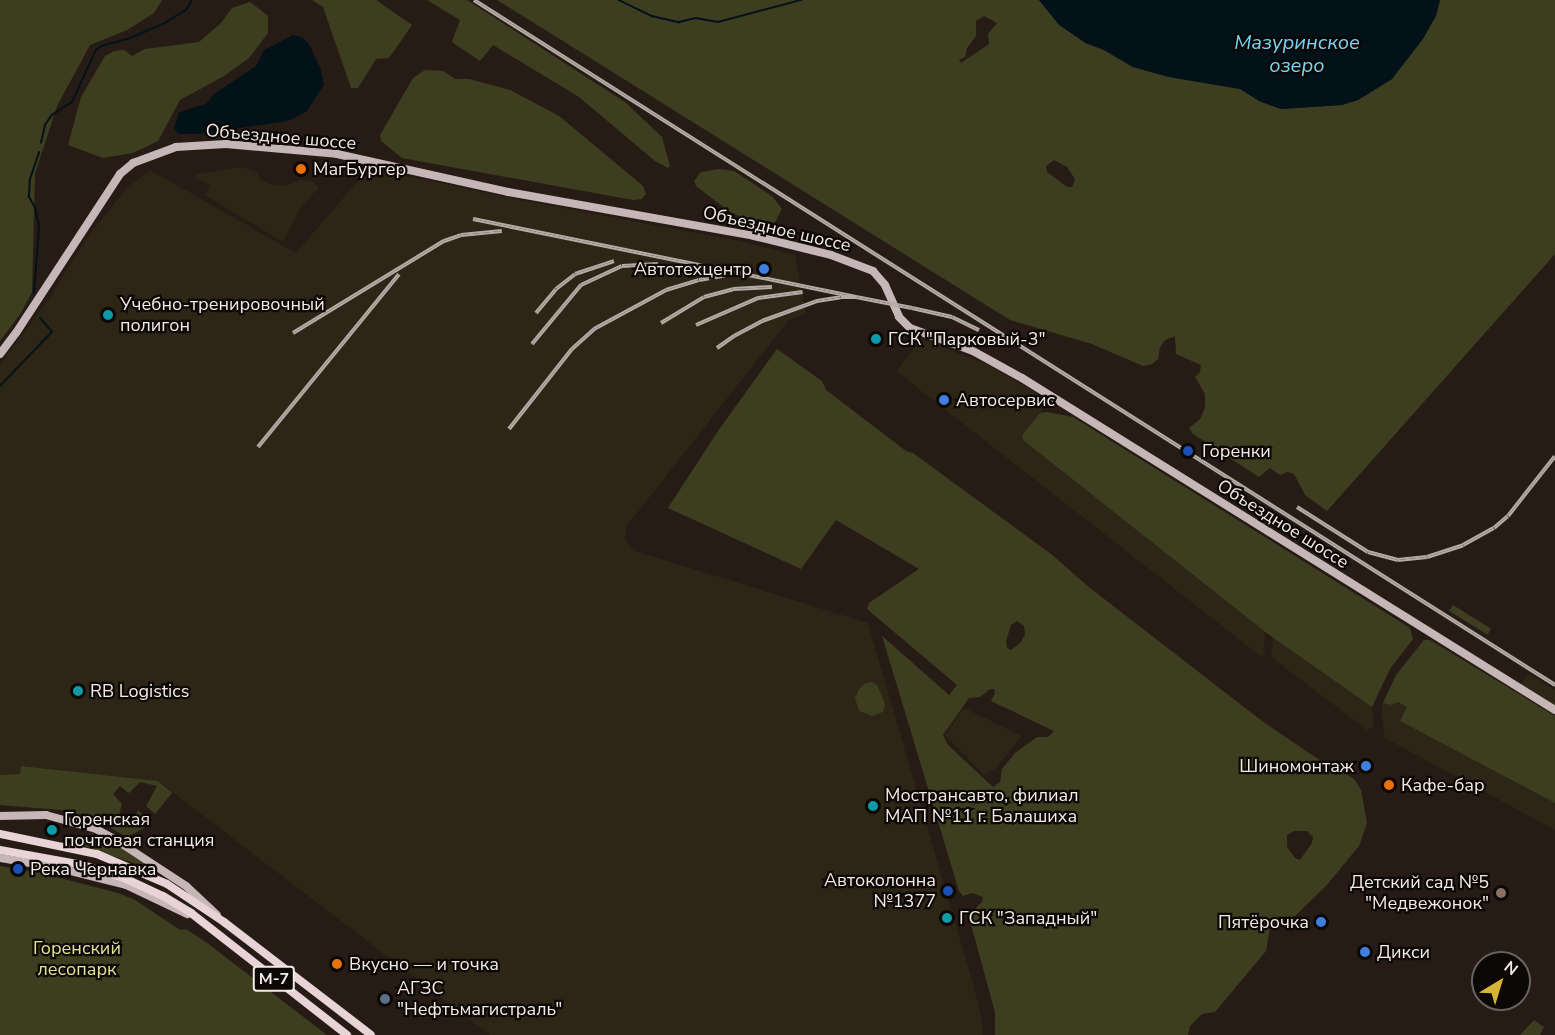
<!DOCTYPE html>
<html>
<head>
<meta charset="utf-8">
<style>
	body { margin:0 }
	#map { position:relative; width:1555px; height:1035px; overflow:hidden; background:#271c15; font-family:"Nunito Sans",sans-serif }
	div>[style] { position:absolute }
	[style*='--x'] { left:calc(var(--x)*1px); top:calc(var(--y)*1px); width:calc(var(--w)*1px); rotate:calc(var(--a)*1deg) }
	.industrial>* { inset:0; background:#2d2515 }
	.green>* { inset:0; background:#3d3e20; transform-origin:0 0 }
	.water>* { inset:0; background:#021218 }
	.stream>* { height:1.5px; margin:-0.75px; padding:0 0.75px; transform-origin:0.75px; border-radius:0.75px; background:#021218 }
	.primary>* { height:8px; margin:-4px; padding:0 4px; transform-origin:4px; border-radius:4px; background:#c6b6b8 }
	.highway>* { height:8px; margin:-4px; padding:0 4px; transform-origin:4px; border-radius:4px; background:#e8d4d7 }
	.rail>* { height:4px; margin-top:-2px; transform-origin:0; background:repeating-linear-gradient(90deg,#0c0805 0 4.5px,#b4aba6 0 9px); box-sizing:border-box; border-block:2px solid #b4aba6 }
	.dots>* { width:16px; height:16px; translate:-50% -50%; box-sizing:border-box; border:3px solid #0c0805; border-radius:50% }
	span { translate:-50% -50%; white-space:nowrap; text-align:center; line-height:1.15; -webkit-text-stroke:4.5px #0c0805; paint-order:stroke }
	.shield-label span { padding:2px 4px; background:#0c0805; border:2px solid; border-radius:4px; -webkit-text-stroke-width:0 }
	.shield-label { font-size:16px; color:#f2eae5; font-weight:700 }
	.street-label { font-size:18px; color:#f2eae5 }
	.poi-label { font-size:18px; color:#f2eae5 }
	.left { translate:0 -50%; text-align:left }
	.right { translate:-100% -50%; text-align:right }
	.park-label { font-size:18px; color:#e1e497 }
	.water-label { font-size:20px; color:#79d6f4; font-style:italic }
	.north { position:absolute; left:1471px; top:951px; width:60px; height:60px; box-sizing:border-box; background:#0c0805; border:2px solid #68625f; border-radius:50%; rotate:38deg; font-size:16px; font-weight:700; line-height:24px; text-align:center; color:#f2eae5 }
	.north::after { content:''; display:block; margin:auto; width:21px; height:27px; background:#d8b434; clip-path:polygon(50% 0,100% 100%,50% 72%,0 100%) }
</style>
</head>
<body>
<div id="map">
	<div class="industrial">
		<i style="clip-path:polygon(241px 167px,257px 172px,260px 179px,270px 184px,283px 186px,300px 180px,312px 181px,319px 187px,302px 206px,283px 242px,205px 195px,210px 185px,196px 178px,197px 174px)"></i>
		<i style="clip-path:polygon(369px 168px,506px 197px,739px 241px,795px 255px,806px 313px,788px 321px,626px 527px,625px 540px,635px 551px,868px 623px,971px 977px,981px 1015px,983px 1035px,490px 1035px,158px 781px,21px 766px,20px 774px,0 775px,0 364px,44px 306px,89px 235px,126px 189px,150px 170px,296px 253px)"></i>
		<i style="clip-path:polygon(921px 339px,987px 364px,1050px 401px,1022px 435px,1023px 440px,1265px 631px,1263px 658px,896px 371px)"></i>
		<i style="clip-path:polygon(1273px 637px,1372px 707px,1374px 726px,1367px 730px,1271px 657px)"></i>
		<i style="clip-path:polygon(1528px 674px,1555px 690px,1555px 706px,1521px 685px)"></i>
		<i style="clip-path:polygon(1398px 702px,1407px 707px,1400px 721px,1555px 803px,1555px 830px,1385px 738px,1381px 714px,1383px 703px,1392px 705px)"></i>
		<i style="clip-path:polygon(964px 708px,1022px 736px,995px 769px,984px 775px,945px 735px)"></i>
	</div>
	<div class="green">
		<i style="clip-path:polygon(0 0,162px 0,154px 13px,127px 30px,90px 45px,57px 106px,35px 174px,32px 292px,21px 313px,0 341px)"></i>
		<i style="clip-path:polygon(312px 0,376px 0,412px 25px,389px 58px,376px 59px,358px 88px,351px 88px,323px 7px)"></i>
		<i style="clip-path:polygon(427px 0,467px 0,625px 102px,662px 137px,670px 166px,668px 168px,655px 161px,579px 97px,493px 45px,480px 61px,452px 42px,460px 20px)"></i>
		<i style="clip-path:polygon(evenodd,497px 0,1039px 0,1060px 25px,1085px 43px,1104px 50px,1133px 67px,1169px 77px,1241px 89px,1259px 101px,1281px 109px,1342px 105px,1358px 100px,1392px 79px,1436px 16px,1440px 0,1555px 0,1555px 254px,1327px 511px,1305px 495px,1294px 474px,1287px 472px,1280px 475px,1270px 468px,1259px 477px,1193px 434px,1189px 428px,1200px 419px,1205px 408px,1205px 394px,1195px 377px,1200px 372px,1201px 365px,1176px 354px,1175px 336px,1165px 340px,1160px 347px,1158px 359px,1152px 364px,1143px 366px,1092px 344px,1010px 320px,497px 0,984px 16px,997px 23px,988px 34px,989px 44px,961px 63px,959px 60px,965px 57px,967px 48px,976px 36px,976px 21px,984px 16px,497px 0,1054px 160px,1067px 167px,1075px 179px,1072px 187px,1067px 187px,1047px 172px,1046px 166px,1054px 160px)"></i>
		<i style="clip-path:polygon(250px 2px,268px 16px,268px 33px,249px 58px,224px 76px,180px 100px,158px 141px,133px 153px,103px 158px,68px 145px,81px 97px,105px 56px,114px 51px,124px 50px,132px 56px,145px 49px,199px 42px,221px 23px,232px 8px)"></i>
		<i style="clip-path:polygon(425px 70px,443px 71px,455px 79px,469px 79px,510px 90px,559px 116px,643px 186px,646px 194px,642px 199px,633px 200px,402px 158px,381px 141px,380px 135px,413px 78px)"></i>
		<i style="clip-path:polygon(719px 169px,734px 171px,772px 196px,782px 209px,774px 224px,743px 218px,730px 212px,696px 186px,694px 181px,701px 172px)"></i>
		<i style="clip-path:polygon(evenodd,777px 349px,822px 381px,826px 390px,906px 451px,913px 453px,1051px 554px,1090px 588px,1262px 721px,1321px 761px,1344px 772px,1355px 780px,1361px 790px,1367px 823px,1359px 846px,1326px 886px,1293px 918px,1280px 920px,1270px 927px,1266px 951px,1215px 1012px,1202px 1014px,1190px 1026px,1188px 1035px,995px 1035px,995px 1012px,970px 921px,973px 911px,982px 902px,983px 897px,972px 893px,963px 896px,959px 891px,882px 636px,949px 695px,957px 685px,867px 609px,869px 603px,919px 569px,836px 520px,801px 569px,668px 508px,718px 431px,777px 349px,1017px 621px,1024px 626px,1025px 634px,1021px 642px,1011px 650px,1007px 648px,1006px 641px,1011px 625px,1017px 621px,777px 349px,990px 689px,994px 689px,995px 693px,991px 701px,1054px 731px,1048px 737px,1037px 737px,1015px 753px,1002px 769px,1000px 782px,993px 787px,948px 745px,943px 735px,969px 698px,980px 697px,990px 689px,777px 349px,1294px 831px,1307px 831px,1313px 837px,1312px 843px,1300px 860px,1295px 858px,1287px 847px,1287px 835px,1294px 831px)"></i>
		<i style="clip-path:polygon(1047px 412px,1073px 417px,1410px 628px,1413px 639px,1390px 669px,1372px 707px,1268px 634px,1023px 440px,1022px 435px,1040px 413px)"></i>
		<i style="left:1453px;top:605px;width:45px;height:7px;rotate:32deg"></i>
		<i style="clip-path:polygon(1424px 640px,1430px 640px,1555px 716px,1555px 803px,1400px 721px,1407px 707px,1398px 702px,1392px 705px,1383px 703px,1396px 675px)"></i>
		<i style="clip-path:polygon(872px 682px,877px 685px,885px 704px,883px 712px,872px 716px,859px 711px,855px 698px,859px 689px,866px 683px)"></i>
		<i style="clip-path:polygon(21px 766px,158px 781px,172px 793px,155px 814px,146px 806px,157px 786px,140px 782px,129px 793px,120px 786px,113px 794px,122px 804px,118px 818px,127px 825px,132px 823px,138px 810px,149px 821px,143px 829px,127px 837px,100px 822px,61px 810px,0 805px,0 775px,20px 774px)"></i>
		<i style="clip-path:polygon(91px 833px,123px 849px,157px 871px,69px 841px,72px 835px,87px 838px)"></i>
		<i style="clip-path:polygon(0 866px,41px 873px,118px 893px,135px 900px,180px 930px,186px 929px,207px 943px,327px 1035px,0 1035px)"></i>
		<i style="clip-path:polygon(1534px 1020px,1544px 1027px,1540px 1035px,1520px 1035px)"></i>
	</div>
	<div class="water">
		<i style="clip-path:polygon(1039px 0,1440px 0,1436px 16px,1423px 39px,1392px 79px,1358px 100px,1342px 105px,1281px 109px,1259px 101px,1240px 89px,1169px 77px,1133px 67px,1104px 50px,1086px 43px,1059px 25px)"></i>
		<i style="clip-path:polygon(293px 35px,302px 37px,309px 44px,321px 70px,324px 85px,306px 112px,288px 121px,199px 134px,178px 134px,174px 128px,179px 112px,206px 104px,214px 94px,256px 66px,264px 50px)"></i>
	</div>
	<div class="stream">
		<i style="--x:619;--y:0;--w:37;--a:26"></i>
		<i style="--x:652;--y:16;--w:28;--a:13"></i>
		<i style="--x:679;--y:22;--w:17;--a:-13"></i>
		<i style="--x:696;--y:18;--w:22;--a:10"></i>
		<i style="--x:718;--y:22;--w:86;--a:-14.8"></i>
		<i style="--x:41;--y:143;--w:18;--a:-77"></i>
		<i style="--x:45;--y:125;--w:12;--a:-55"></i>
		<i style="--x:52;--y:115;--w:24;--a:-33"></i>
		<i style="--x:72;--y:102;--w:57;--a:-65.2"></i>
		<i style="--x:96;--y:50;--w:6;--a:-39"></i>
		<i style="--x:101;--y:46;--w:28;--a:-15"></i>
		<i style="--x:128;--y:39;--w:40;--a:-23.4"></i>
		<i style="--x:165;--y:23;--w:26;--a:-32"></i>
		<i style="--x:187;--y:9;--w:10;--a:-61"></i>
		<i style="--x:34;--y:293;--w:67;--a:-85.7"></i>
		<i style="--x:39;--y:226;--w:18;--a:-103"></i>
		<i style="--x:35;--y:208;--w:13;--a:-119"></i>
		<i style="--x:29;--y:197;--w:18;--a:-87"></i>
		<i style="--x:30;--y:179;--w:28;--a:-71"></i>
		<i style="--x:0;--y:386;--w:75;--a:-46.1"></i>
		<i style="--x:52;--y:332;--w:18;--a:-131"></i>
	</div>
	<div class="primary">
		<i style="--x:0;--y:354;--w:26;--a:-53"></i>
		<i style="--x:16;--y:333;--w:190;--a:-56.8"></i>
		<i style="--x:120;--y:174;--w:17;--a:-40"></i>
		<i style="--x:133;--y:163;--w:46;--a:-20.4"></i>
		<i style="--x:176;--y:147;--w:50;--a:-3.4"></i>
		<i style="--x:226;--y:144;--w:111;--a:5.1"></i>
		<i style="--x:337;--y:154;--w:175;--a:12.5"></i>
		<i style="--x:508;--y:192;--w:250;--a:10.1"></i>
		<i style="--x:754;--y:236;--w:79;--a:13.9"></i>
		<i style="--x:831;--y:255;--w:45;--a:20.9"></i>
		<i style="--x:873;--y:271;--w:18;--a:49"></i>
		<i style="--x:885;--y:285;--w:35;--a:66"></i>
		<i style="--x:899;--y:317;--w:16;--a:45"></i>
		<i style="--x:910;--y:328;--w:67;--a:20.1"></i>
		<i style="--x:973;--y:351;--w:56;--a:28.9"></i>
		<i style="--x:1022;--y:378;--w:628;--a:31.92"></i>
		<i style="--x:0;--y:816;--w:46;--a:-1.2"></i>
		<i style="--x:46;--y:815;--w:52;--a:15.6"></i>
		<i style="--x:96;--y:829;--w:26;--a:29"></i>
		<i style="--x:119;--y:842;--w:80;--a:33.3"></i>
		<i style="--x:186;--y:886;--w:42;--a:43.1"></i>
		<i style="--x:0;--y:858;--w:60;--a:9.6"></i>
		<i style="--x:59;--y:868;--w:69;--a:14.2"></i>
		<i style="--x:126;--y:885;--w:68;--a:25.4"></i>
	</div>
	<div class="highway">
		<i style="--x:0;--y:834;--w:99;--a:11.7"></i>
		<i style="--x:97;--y:854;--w:76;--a:23.2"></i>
		<i style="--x:167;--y:884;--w:69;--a:33.7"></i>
		<i style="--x:224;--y:922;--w:185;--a:37.5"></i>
		<i style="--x:0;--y:850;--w:84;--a:10.2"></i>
		<i style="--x:83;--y:865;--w:43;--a:17.6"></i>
		<i style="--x:124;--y:878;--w:43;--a:24.8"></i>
		<i style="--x:163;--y:896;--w:33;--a:31"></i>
		<i style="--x:191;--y:913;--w:198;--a:38"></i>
	</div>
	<div class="rail">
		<i style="--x:474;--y:0;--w:1280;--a:32.36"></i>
		<i style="--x:473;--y:219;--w:391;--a:11.5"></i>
		<i style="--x:663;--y:271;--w:30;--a:-2"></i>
		<i style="--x:536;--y:313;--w:31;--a:-50"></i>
		<i style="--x:556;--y:289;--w:24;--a:-38"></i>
		<i style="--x:575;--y:274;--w:41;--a:-18.4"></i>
		<i style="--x:661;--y:323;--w:50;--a:-31.2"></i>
		<i style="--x:704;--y:297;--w:30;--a:-15"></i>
		<i style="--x:733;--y:289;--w:39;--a:-3"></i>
		<i style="--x:696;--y:325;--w:68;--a:-23.5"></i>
		<i style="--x:758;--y:298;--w:45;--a:-7.6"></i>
		<i style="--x:293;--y:333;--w:177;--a:-31.4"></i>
		<i style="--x:444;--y:241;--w:18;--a:-19"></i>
		<i style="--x:461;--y:235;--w:41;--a:-5.6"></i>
		<i style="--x:532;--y:344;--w:77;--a:-50.3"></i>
		<i style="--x:581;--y:285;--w:45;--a:-24.9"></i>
		<i style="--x:622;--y:266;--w:36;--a:-3"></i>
		<i style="--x:717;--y:348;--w:21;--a:-35"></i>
		<i style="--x:734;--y:336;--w:32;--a:-28"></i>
		<i style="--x:762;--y:321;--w:59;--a:-20"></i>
		<i style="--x:817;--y:301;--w:24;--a:-9"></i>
		<i style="--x:841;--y:297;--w:15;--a:0"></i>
		<i style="--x:856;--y:297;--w:57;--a:11.1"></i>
		<i style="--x:912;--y:308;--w:41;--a:12.7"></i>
		<i style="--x:952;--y:317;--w:30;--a:26"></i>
		<i style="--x:509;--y:429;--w:102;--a:-51.8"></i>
		<i style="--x:572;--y:349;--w:30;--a:-42"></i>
		<i style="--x:594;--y:329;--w:82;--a:-28.4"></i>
		<i style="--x:666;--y:290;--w:34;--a:-17"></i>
		<i style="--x:699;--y:280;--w:27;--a:-10"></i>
		<i style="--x:258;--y:447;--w:223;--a:-50.8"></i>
		<i style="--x:1297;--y:507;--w:84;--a:32.4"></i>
		<i style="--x:1368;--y:552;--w:31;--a:15"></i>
		<i style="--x:1398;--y:560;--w:29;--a:-6"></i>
		<i style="--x:1427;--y:557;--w:38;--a:-18"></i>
		<i style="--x:1463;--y:545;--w:35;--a:-29"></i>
		<i style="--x:1494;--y:528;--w:18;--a:-41"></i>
		<i style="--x:1508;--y:516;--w:76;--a:-51.9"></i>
	</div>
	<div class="dots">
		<i style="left:301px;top:169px;background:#e8710a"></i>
		<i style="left:764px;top:269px;background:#3f7fe0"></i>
		<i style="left:108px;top:315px;background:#0f9aa8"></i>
		<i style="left:876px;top:339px;background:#0f9aa8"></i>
		<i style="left:944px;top:400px;background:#3f7fe0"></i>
		<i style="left:1188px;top:451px;background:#1a4fb4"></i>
		<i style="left:78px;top:691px;background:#0f9aa8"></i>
		<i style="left:1366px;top:766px;background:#3f7fe0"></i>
		<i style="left:1389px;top:785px;background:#e8710a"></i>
		<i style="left:873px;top:806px;background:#0f9aa8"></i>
		<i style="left:52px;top:830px;background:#0f9aa8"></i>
		<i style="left:18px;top:869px;background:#1a4fb4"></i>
		<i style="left:948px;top:891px;background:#1a4fb4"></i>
		<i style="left:1501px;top:893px;background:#8d6e63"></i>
		<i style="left:947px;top:918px;background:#0f9aa8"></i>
		<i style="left:1321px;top:922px;background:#3f7fe0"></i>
		<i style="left:1365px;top:952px;background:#3f7fe0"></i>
		<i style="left:337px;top:964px;background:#e8710a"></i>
		<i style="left:385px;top:999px;background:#5c6f8a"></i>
	</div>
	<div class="shield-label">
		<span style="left:274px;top:979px">М-7</span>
	</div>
	<div class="street-label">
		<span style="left:281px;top:137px;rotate:5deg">Объездное шоссе</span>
		<span style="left:777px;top:229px;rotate:13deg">Объездное шоссе</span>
		<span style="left:1283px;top:524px;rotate:32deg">Объездное шоссе</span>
	</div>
	<div class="poi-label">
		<span class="left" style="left:313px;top:169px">МагБургер</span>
		<span class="right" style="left:752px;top:269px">Автотехцентр</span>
		<span class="left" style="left:120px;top:315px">Учебно-тренировочный<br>полигон</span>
		<span class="left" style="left:888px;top:339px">ГСК "Парковый-3"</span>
		<span class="left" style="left:956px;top:400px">Автосервис</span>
		<span class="left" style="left:1202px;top:451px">Горенки</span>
		<span class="left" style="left:90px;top:691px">RB Logistics</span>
		<span class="right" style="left:1354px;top:766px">Шиномонтаж</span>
		<span class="left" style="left:1401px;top:785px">Кафе-бар</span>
		<span class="left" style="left:885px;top:806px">Мострансавто, филиал<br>МАП №11 г. Балашиха</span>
		<span class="left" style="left:64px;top:830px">Горенская<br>почтовая станция</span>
		<span class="left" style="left:30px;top:869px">Река Чернавка</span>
		<span class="right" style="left:936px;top:891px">Автоколонна<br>№1377</span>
		<span class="right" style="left:1489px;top:893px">Детский сад №5<br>"Медвежонок"</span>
		<span class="left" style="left:959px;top:918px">ГСК "Западный"</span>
		<span class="right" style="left:1309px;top:922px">Пятёрочка</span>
		<span class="left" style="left:1377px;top:952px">Дикси</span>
		<span class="left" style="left:349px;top:964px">Вкусно — и точка</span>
		<span class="left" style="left:397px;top:999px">АГЗС<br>"Нефтьмагистраль"</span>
	</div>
	<div class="park-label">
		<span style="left:77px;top:959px">Горенский<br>лесопарк</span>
	</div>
	<div class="water-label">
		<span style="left:1297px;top:54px">Мазуринское<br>озеро</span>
	</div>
	<div class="north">N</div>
</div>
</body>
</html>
